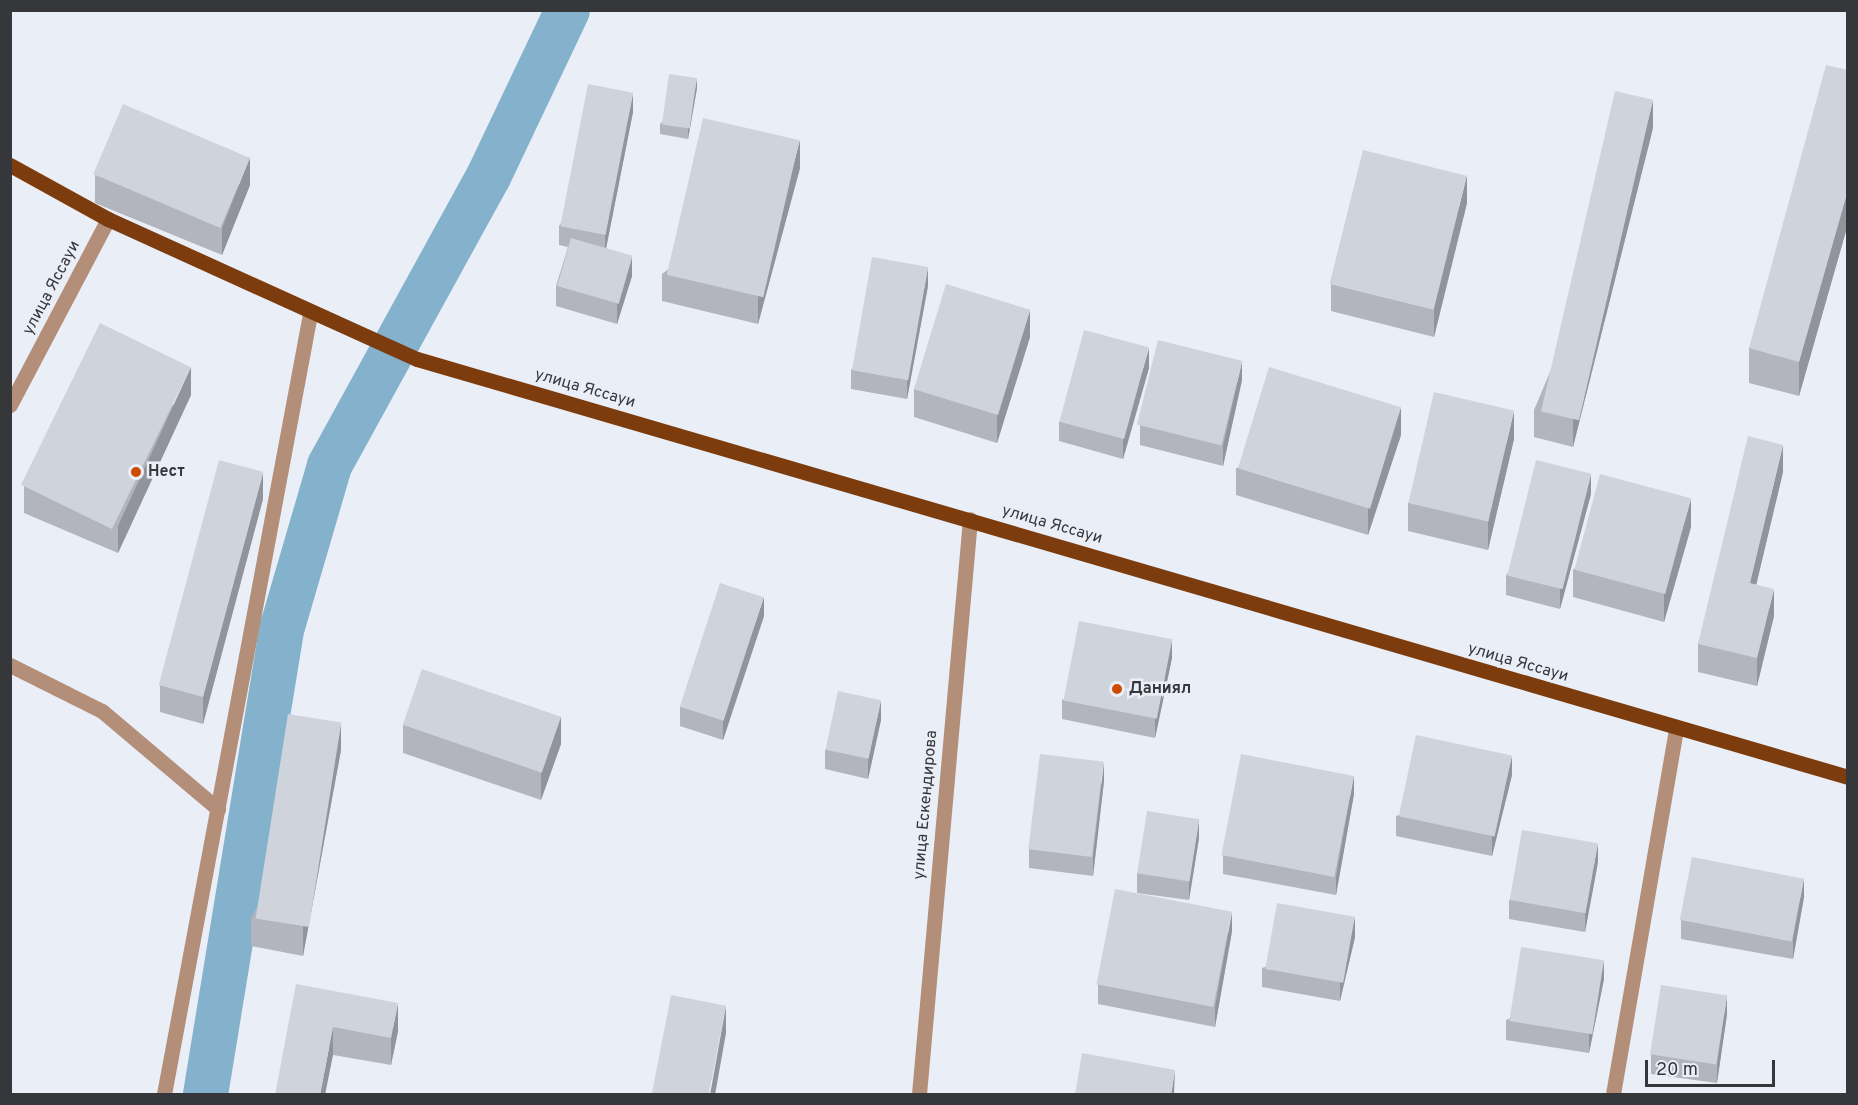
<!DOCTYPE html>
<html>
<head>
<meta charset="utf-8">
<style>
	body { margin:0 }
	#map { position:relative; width:1858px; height:1105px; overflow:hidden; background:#eaeef7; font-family:Overpass,sans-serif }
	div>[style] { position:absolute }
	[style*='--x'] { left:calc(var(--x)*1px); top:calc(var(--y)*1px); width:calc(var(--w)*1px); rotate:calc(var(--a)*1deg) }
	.canal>* { height:45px; margin:-22.5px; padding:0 22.5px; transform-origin:22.5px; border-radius:22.5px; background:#84b1cc }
	.minor>* { height:15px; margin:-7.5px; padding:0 7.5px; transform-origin:7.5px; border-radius:7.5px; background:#b38e78 }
	.major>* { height:15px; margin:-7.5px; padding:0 7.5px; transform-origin:7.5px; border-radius:7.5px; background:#7c3c0e }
	.wall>* { inset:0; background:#b2b5bd }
	.shaded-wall>* { inset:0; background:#91949a }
	.building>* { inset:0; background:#cfd3dc; transform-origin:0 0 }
	.dots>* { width:16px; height:16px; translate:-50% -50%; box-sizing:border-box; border:3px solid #eaeef7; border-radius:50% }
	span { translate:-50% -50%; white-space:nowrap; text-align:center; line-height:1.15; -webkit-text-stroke:5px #eaeef7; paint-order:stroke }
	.street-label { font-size:16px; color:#36373b }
	.poi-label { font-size:16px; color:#36373b; font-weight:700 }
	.left { translate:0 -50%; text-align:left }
	.frame { position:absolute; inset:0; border:12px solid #36373b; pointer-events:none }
	.scale { position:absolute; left:1645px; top:1060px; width:130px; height:27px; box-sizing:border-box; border:3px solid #36373b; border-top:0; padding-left:8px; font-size:18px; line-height:21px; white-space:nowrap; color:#36373b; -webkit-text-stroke:4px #eaeef7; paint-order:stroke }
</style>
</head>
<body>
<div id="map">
	<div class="canal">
		<i style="--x:205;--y:1094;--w:474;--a:-80.7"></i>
		<i style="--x:282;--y:626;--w:168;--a:-73.7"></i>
		<i style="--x:329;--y:465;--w:330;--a:-61.2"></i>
		<i style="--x:488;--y:176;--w:184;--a:-64.6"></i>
	</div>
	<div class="minor">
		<i style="--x:10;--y:405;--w:210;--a:-62.2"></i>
		<i style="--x:10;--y:665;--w:103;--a:26.6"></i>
		<i style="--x:102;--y:711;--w:152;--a:40.2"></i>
		<i style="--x:164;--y:1094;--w:794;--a:-79.4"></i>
		<i style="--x:919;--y:1094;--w:577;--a:-84.93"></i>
		<i style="--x:1613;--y:1094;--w:371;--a:-80.2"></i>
	</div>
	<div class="major">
		<i style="--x:10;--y:165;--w:112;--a:28.9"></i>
		<i style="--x:108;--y:219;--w:339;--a:24.4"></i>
		<i style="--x:417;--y:359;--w:1491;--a:16.28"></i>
	</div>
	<div class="wall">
		<i style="clip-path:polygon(1848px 70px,1848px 224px,1799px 396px,1749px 383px,1749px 348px)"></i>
		<i style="clip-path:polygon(697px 88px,688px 139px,660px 134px,660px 124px)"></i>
		<i style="clip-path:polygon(633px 112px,606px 248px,632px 276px,617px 324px,556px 306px,556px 286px,568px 247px,559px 245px,559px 226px)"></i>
		<i style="clip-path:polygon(1653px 128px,1573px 447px,1534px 437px,1534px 410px)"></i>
		<i style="clip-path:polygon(800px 168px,758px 324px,662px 301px,662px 274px)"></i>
		<i style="clip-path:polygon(95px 175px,250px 185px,222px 255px,95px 203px)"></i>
		<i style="clip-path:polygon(1467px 203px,1434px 337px,1331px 311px,1331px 284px)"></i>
		<i style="clip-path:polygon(928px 286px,907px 399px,851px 389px,851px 370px)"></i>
		<i style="clip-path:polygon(1030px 337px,997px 443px,914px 417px,914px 389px)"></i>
		<i style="clip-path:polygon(1149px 368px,1123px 459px,1059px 441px,1059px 422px)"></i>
		<i style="clip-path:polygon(1242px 380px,1223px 466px,1140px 445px,1140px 425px)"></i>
		<i style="clip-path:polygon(191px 395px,118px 553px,24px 513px,24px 486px)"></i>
		<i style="clip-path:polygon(1401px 435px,1368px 535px,1236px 495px,1236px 468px)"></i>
		<i style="clip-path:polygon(1514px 439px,1488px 550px,1408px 531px,1408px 503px)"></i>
		<i style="clip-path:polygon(1783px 472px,1756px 585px,1774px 616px,1757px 686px,1698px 672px,1698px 644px)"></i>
		<i style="clip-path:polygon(1591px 494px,1560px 609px,1506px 595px,1506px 575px)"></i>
		<i style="clip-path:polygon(263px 499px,203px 724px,160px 712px,160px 685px)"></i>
		<i style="clip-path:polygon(1691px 527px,1664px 622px,1573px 597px,1573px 569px)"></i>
		<i style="clip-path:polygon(764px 616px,723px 740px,680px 726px,680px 707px)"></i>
		<i style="clip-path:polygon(1172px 658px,1155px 738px,1062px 719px,1062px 700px)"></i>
		<i style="clip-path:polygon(881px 720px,868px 779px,825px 769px,825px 750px)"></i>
		<i style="clip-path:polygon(403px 725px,561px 744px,541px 800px,403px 753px)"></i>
		<i style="clip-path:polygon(341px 750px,303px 956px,251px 946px,251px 918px)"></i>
		<i style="clip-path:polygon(1512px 775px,1492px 856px,1396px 836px,1396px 816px)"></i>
		<i style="clip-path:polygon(1104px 781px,1093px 876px,1029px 868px,1029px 849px)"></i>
		<i style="clip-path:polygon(1354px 794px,1336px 895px,1223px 874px,1223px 855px)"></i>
		<i style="clip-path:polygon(1199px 838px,1189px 900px,1137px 893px,1137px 873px)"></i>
		<i style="clip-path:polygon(1598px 862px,1585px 932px,1509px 919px,1509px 900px)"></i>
		<i style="clip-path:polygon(1804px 897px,1793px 959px,1681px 939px,1681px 920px)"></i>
		<i style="clip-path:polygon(1232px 931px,1215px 1027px,1098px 1004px,1098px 984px)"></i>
		<i style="clip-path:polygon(1355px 937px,1340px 1001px,1262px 987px,1262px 968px)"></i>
		<i style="clip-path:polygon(1604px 979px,1589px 1053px,1506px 1040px,1506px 1020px)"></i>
		<i style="clip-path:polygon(296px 984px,398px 1031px,391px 1065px,333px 1055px)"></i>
		<i style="clip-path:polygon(1727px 1014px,1717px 1083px,1651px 1074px,1651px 1054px)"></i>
	</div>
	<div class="shaded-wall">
		<i style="clip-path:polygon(697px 78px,697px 88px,688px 139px,688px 129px)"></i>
		<i style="clip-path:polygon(633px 93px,633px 112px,605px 254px,605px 235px)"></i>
		<i style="clip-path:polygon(1653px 100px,1653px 128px,1573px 447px,1573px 419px)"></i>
		<i style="clip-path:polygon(800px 140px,800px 168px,758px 324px,758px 296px)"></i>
		<i style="clip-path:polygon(250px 157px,250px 185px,222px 255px,222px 228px)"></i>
		<i style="clip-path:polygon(1467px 175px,1467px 203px,1434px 337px,1434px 309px)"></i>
		<i style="clip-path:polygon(1848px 190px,1848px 224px,1799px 396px,1799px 362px)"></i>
		<i style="clip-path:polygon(632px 256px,632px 276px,617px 324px,617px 305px)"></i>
		<i style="clip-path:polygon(928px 267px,928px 286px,907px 399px,907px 380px)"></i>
		<i style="clip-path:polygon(1030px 310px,1030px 337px,997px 443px,997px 415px)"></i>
		<i style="clip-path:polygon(1149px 348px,1149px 368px,1123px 459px,1123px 439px)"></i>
		<i style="clip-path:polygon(1242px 361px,1242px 380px,1223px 466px,1223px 446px)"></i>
		<i style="clip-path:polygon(191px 367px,191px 395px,118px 553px,118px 526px)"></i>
		<i style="clip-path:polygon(1401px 407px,1401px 435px,1368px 535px,1368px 507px)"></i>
		<i style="clip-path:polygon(1514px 411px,1514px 439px,1488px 550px,1488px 523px)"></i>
		<i style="clip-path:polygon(1783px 445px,1783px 472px,1750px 611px,1750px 583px)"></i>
		<i style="clip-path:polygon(263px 472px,263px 499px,203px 724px,203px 696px)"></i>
		<i style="clip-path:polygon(1591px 474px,1591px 494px,1560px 609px,1560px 589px)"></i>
		<i style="clip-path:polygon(1691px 499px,1691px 527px,1664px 622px,1664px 594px)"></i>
		<i style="clip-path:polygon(1774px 589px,1774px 616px,1757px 686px,1757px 658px)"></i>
		<i style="clip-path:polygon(764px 597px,764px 616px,723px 740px,723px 720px)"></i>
		<i style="clip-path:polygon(1172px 639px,1172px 658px,1155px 738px,1155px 718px)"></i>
		<i style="clip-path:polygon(881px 700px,881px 720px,868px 779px,868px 760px)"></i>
		<i style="clip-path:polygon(561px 716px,561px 744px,541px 800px,541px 772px)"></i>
		<i style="clip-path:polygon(341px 722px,341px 750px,303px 956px,303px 928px)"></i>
		<i style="clip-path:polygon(1512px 756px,1512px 775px,1492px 856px,1492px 837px)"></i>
		<i style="clip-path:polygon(1104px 762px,1104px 781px,1093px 876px,1093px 856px)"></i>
		<i style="clip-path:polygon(1354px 775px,1354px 794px,1336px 895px,1336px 876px)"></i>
		<i style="clip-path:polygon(1199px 819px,1199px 838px,1189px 900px,1189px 881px)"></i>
		<i style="clip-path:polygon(1598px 843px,1598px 862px,1585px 932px,1585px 913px)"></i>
		<i style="clip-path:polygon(1804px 878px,1804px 897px,1793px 959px,1793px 939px)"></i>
		<i style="clip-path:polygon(1232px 912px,1232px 931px,1215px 1027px,1215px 1007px)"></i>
		<i style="clip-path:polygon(1355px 917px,1355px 937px,1340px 1001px,1340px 981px)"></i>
		<i style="clip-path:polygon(1604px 960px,1604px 979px,1589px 1053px,1589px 1033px)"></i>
		<i style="clip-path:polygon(1727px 995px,1727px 1014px,1717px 1083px,1717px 1064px)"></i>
		<i style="clip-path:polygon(398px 1003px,398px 1031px,391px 1065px,391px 1038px)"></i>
		<i style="clip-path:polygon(726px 1006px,726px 1033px,715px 1095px,710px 1095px)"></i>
		<i style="clip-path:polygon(333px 1027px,333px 1055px,325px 1095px,320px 1095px)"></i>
		<i style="clip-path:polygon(1175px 1070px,1174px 1095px,1171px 1095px)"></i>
	</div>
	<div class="building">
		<i style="clip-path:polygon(1826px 65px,1848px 70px,1848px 190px,1799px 362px,1749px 348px)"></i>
		<i style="left:669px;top:74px;width:28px;height:51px;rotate:8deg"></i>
		<i style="left:588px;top:84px;width:46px;height:145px;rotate:11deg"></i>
		<i style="left:1615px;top:91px;width:39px;height:329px;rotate:13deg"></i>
		<i style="left:123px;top:104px;width:138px;height:76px;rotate:23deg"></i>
		<i style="left:703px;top:118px;width:99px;height:161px;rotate:13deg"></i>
		<i style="left:1363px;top:150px;width:107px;height:138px;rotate:14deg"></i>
		<i style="left:571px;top:238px;width:64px;height:50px;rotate:16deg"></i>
		<i style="left:872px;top:257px;width:57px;height:115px;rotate:10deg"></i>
		<i style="left:946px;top:284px;width:88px;height:110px;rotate:17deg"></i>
		<i style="left:100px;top:323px;width:101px;height:180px;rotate:26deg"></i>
		<i style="left:1084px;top:330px;width:67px;height:95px;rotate:15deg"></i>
		<i style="left:1158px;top:340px;width:87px;height:87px;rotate:14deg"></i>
		<i style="left:1269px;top:367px;width:138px;height:106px;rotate:17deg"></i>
		<i style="left:1434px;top:392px;width:82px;height:114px;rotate:13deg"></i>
		<i style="clip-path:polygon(1748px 436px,1783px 445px,1750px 583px,1774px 589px,1757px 658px,1698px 644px)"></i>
		<i style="left:219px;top:460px;width:46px;height:233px;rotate:15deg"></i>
		<i style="left:1536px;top:460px;width:57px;height:119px;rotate:14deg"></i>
		<i style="left:1600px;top:474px;width:94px;height:99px;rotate:15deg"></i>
		<i style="left:720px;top:583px;width:46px;height:130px;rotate:18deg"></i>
		<i style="left:1079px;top:621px;width:95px;height:81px;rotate:11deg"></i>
		<i style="left:422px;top:669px;width:147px;height:59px;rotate:19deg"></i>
		<i style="left:838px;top:691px;width:44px;height:60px;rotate:12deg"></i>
		<i style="left:288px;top:714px;width:54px;height:207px;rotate:9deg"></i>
		<i style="left:1416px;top:735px;width:98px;height:83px;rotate:12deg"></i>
		<i style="left:1040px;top:754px;width:64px;height:96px;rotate:7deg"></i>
		<i style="left:1241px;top:754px;width:115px;height:103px;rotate:11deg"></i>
		<i style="left:1147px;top:811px;width:53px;height:63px;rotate:9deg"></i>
		<i style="left:1522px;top:830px;width:77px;height:71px;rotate:10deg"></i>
		<i style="left:1692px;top:857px;width:114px;height:64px;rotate:11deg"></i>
		<i style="left:1115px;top:889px;width:119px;height:97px;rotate:11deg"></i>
		<i style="left:1277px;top:903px;width:79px;height:67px;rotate:10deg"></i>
		<i style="left:1521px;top:947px;width:84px;height:75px;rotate:9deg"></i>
		<i style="clip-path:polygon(296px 984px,398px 1003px,391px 1038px,333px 1027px,320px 1095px,275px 1095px)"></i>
		<i style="left:1661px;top:985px;width:67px;height:70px;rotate:9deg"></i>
		<i style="left:671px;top:995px;width:56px;height:102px;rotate:11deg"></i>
		<i style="clip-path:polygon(1082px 1053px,1175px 1070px,1171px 1095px,1075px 1095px)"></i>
	</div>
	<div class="dots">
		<i style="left:136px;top:472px;background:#cf4a01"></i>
		<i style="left:1117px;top:689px;background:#cf4a01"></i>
	</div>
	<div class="street-label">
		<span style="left:52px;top:288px;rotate:-62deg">улица Яссауи</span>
		<span style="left:585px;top:389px;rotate:16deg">улица Яссауи</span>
		<span style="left:1052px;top:525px;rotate:16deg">улица Яссауи</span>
		<span style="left:1518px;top:663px;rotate:16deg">улица Яссауи</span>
		<span style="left:926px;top:805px;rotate:-85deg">улица Ескендирова</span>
	</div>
	<div class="poi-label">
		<span class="left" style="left:148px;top:472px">Нест</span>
		<span class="left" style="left:1129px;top:689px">Даниял</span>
	</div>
	<div class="frame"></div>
	<div class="scale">20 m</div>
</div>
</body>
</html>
